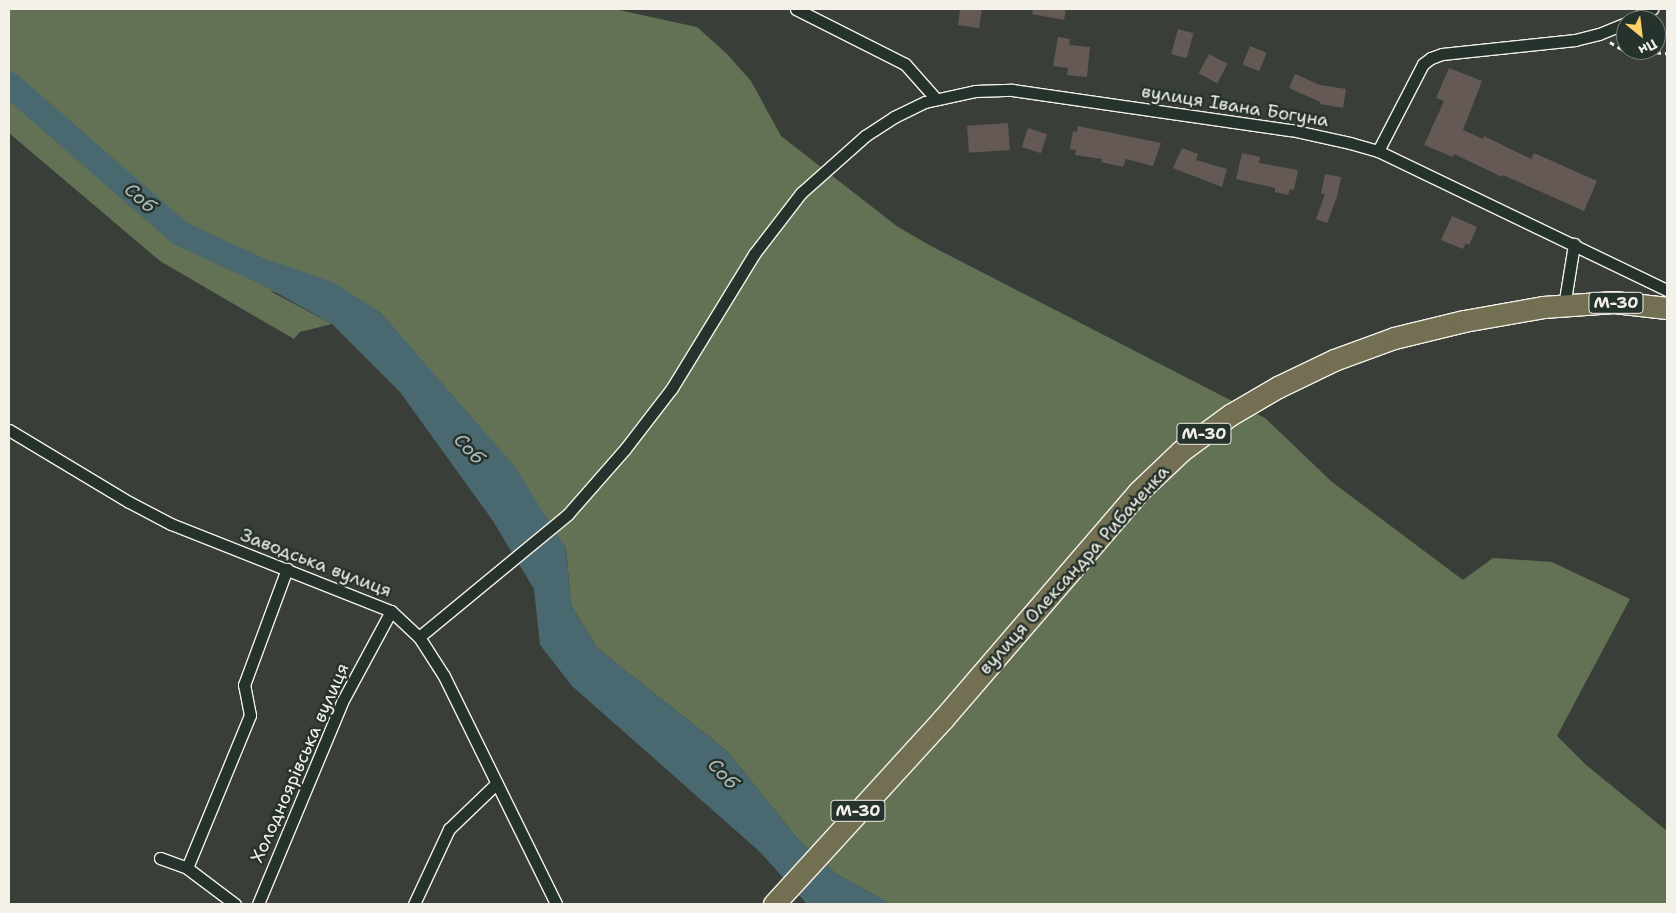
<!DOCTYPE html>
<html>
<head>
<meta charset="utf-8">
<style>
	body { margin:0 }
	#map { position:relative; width:1676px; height:913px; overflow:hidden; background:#393e39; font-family:"Shantell Sans",sans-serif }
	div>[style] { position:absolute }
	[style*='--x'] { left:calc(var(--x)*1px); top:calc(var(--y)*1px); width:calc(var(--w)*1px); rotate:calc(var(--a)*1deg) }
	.green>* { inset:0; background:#637254 }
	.water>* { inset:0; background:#49686f }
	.river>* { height:25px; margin:-12.5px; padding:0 12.5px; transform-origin:12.5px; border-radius:12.5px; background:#49686f }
	.building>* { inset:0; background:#655955; transform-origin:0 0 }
	.path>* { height:2.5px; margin-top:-1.25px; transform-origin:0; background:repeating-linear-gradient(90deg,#f4f1e8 0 5px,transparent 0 9px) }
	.roads { filter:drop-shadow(1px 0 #f4f1e8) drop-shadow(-1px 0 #f4f1e8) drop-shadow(0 1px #f4f1e8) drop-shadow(0 -1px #f4f1e8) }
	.street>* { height:11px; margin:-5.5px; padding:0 5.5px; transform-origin:5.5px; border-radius:5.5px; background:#26332d }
	.highway>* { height:21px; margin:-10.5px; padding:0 10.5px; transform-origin:10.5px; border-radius:10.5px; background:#726f52 }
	span { translate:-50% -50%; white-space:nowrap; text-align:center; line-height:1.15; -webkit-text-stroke:5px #26332d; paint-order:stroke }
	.shield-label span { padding:1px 4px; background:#26332d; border:1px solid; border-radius:4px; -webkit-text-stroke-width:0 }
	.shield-label { font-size:16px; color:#f4f1e8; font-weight:700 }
	.street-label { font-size:18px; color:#f4f1e8 }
	.water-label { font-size:19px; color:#b0bab8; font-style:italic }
	.frame { position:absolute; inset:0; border:10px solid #f4f1e8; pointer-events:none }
	.north { position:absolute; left:1616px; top:10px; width:50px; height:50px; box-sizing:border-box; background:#26332d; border:1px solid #787f78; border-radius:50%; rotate:151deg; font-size:14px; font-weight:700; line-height:20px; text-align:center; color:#f4f1e8 }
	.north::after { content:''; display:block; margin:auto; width:18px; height:22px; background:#ffd166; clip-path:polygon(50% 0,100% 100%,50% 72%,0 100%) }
</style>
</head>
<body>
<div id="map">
	<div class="green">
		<i style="clip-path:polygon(9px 9px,614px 9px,697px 27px,727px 54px,751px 81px,781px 136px,898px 227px,931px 246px,1265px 418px,1332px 482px,1463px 580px,1493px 558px,1552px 562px,1630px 599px,1557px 736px,1585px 764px,1667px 831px,1667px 904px,890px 904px,835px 873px,797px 838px,727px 751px,597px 648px,571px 605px,566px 548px,410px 347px,380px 312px,270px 291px,332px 324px,300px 332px,294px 339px,160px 261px,9px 133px)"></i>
	</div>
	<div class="water">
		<i style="clip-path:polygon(258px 261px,271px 261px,333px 282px,380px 312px,516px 468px,566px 549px,571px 605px,597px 648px,727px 751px,797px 838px,835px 873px,890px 904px,807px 904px,759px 851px,572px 686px,540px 645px,534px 589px,493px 521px,400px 392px,332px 324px,259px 283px,248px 264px)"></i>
	</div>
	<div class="river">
		<i style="--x:9;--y:84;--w:227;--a:41.1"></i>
		<i style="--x:180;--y:233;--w:107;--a:24.9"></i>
	</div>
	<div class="building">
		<i style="clip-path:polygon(960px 9px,982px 9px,979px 28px,958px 25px)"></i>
		<i style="clip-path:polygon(1033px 9px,1066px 9px,1064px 20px,1032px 14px)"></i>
		<i style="left:1178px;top:29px;width:16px;height:26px;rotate:15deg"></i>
		<i style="clip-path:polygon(1058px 37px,1070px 39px,1069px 45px,1090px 47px,1087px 77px,1067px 75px,1068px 68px,1053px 66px)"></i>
		<i style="left:1250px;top:46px;width:18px;height:20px;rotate:22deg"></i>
		<i style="left:1209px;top:54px;width:21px;height:22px;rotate:28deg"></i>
		<i style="clip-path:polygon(1449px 68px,1482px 81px,1463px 130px,1483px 139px,1484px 136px,1531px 159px,1534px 153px,1597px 181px,1584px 211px,1503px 175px,1502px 177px,1454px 154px,1453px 157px,1424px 145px,1444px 101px,1436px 98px)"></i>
		<i style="clip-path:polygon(1295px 74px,1320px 85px,1346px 89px,1343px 108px,1320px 104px,1320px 102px,1289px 88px)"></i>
		<i style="left:1008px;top:123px;width:27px;height:41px;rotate:86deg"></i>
		<i style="clip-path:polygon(1078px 126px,1161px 143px,1153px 166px,1126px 159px,1123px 167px,1101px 162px,1102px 159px,1075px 155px,1076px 150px,1070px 149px,1073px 131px,1077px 132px)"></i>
		<i style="left:1028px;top:128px;width:20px;height:20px;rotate:18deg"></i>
		<i style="clip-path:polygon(1182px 148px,1198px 154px,1196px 160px,1227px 169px,1222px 187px,1173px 168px)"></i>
		<i style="clip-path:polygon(1242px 153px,1260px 157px,1259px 163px,1298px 170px,1294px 190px,1290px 189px,1288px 195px,1275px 192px,1275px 188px,1271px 187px,1236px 179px)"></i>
		<i style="clip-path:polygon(1325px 174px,1341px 177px,1337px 197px,1327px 223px,1316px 219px,1325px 194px,1321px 194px)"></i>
		<i style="clip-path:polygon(1452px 216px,1477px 227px,1469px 245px,1466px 243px,1463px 249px,1441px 240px)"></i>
	</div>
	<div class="path">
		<i style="--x:1610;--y:42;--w:13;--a:32"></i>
		<i style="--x:1621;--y:49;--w:5;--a:11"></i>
		<i style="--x:1629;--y:50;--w:38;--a:5"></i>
	</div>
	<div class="roads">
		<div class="street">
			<i style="--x:796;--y:9;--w:122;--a:26.8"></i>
			<i style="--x:905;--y:64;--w:47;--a:48.5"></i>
			<i style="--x:1632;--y:20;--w:23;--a:-29"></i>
			<i style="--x:1378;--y:151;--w:98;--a:-62.7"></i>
			<i style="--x:1423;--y:64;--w:10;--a:-37"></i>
			<i style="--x:1431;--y:58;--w:12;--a:-20"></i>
			<i style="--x:1442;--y:54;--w:134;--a:-6"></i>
			<i style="--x:1575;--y:40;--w:25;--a:-14"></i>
			<i style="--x:1599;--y:34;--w:29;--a:-22"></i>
			<i style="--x:1564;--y:306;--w:63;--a:-80.8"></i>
			<i style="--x:9;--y:430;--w:140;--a:31"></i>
			<i style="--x:129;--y:502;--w:47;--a:27.6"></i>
			<i style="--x:171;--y:524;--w:237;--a:21.6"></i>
			<i style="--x:391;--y:611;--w:38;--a:43"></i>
			<i style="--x:419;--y:637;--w:46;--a:57.3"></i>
			<i style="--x:444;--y:676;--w:254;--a:63.8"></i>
			<i style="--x:419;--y:637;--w:193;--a:-39.5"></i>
			<i style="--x:568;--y:514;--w:86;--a:-48.8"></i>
			<i style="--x:625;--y:449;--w:77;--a:-52.4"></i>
			<i style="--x:672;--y:388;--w:157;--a:-58.5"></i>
			<i style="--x:754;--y:254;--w:77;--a:-52.4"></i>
			<i style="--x:801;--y:193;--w:86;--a:-41.7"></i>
			<i style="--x:865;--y:136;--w:35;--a:-33"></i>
			<i style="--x:894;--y:117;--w:34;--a:-26"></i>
			<i style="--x:925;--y:102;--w:51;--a:-12.4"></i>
			<i style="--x:975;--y:91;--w:37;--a:-2"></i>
			<i style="--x:1012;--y:90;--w:282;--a:8.2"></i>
			<i style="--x:1291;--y:130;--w:60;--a:12.4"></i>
			<i style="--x:1350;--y:143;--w:29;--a:16"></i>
			<i style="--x:1378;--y:151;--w:321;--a:25.7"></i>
			<i style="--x:160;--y:858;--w:29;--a:20"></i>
			<i style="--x:187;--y:868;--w:60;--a:36.9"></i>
			<i style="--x:187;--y:868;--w:165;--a:-67.6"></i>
			<i style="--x:250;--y:715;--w:31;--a:-101"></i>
			<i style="--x:244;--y:685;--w:124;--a:-69.7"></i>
			<i style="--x:258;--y:904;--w:219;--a:-67.4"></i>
			<i style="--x:342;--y:702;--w:103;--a:-61.7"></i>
			<i style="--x:414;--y:904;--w:83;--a:-65"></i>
			<i style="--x:449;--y:829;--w:66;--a:-43.8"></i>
		</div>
		<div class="highway">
			<i style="--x:774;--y:904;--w:251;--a:-47.6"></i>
			<i style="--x:943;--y:719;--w:299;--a:-49.3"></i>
			<i style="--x:1138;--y:492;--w:59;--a:-43.6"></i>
			<i style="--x:1181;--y:451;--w:61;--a:-36.3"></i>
			<i style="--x:1230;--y:415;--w:56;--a:-30.3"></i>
			<i style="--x:1278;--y:387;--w:62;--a:-25.7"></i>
			<i style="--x:1334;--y:360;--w:64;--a:-20.1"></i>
			<i style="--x:1394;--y:338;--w:72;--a:-13.7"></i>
			<i style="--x:1464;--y:321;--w:80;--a:-10"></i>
			<i style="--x:1543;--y:307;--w:71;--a:-4"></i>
			<i style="--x:1614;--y:302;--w:53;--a:6.5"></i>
		</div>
	</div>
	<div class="shield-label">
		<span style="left:1616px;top:303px">М-30</span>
		<span style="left:1204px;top:434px">М-30</span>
		<span style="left:858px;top:811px">М-30</span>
	</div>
	<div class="street-label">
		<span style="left:1235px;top:106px;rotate:9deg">вулиця Івана Богуна</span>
		<span style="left:316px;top:563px;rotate:21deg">Заводська вулиця</span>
		<span style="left:1074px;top:570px;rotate:-48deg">вулиця Олександра Рибаченка</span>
		<span style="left:300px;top:763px;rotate:-66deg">Холодноярівська вулиця</span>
	</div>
	<div class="water-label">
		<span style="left:140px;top:198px;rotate:41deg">Соб</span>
		<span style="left:469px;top:449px;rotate:47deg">Соб</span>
		<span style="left:723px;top:774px;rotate:47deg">Соб</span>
	</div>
	<div class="frame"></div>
	<div class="north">Пн</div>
</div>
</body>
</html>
